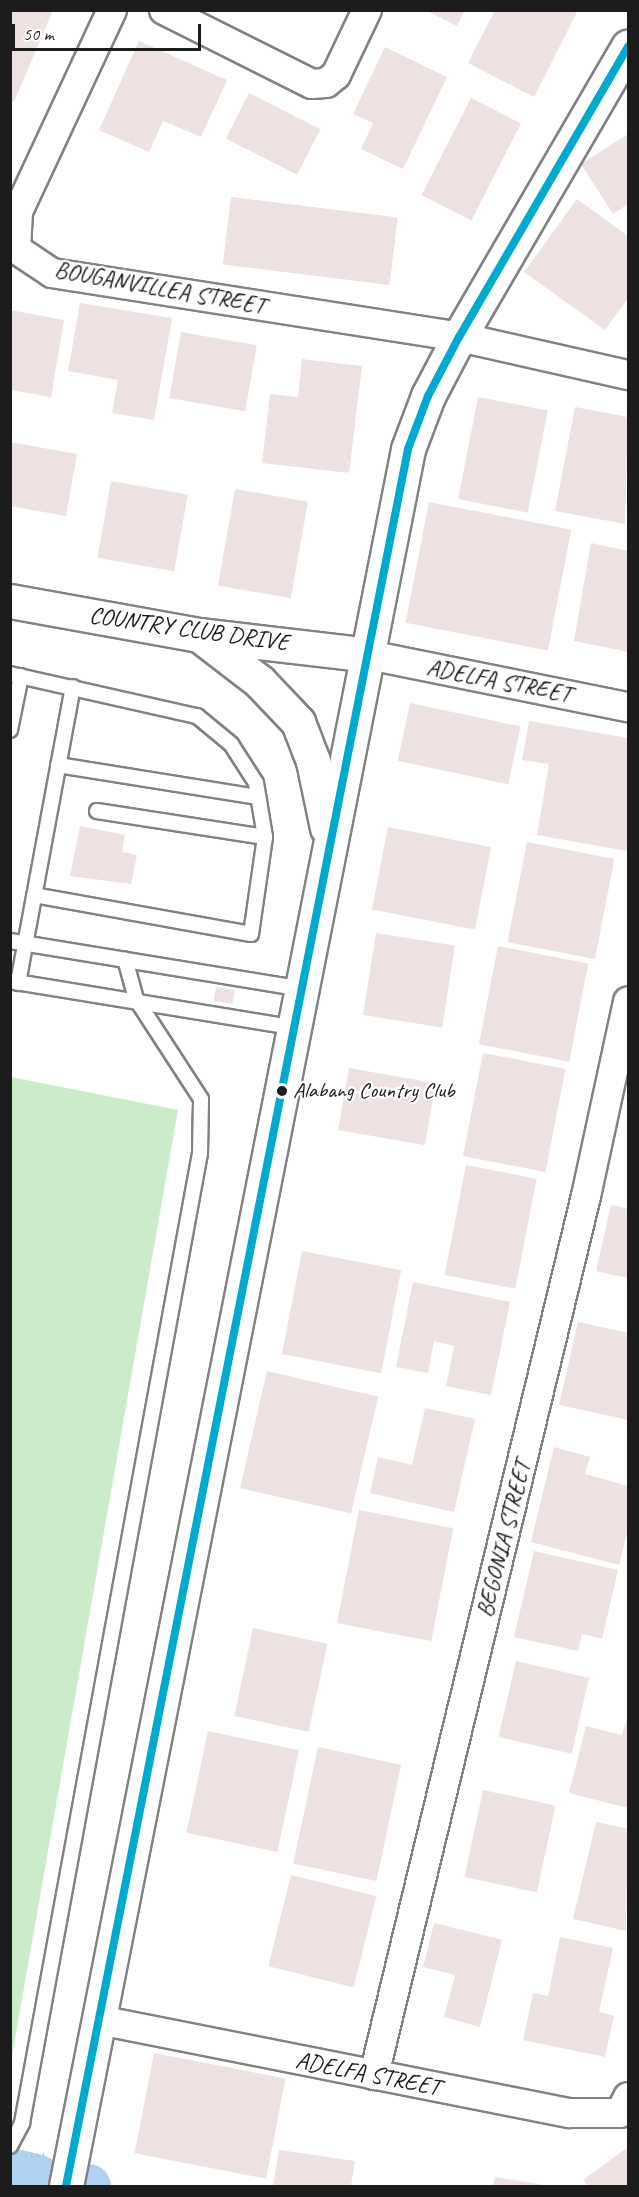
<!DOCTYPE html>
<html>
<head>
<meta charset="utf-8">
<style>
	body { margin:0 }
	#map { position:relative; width:639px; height:2197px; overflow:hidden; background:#fff; font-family:Caveat,sans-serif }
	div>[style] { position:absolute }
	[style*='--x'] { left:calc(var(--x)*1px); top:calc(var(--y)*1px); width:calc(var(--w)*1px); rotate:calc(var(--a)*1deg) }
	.green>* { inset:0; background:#ccebca; transform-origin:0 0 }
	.river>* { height:45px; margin:-22.5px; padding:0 22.5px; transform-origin:22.5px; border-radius:22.5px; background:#b1d1f0 }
	.building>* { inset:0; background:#ede2e1; transform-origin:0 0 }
	.path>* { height:4px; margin-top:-2px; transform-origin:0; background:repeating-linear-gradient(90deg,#bebebe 0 1.5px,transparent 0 6px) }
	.roads { filter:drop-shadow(2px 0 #828282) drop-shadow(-2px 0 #828282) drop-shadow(0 2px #828282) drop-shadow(0 -2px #828282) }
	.lane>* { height:14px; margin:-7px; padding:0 7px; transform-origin:7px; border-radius:7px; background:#fff }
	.street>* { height:28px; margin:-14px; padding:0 14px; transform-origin:14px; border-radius:14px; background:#fff }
	.secondary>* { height:33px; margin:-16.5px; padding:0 16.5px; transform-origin:16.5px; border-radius:16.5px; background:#fff }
	.bus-1>* { height:8px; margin:-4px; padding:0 4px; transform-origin:4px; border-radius:4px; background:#00a9ce }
	.dots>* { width:16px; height:16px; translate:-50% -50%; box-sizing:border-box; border:3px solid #fff; border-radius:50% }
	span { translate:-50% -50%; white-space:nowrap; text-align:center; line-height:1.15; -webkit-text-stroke:4.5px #fff; paint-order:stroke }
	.bus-label { font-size:22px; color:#1c1c1c }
	.left { translate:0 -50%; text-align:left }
	.street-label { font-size:24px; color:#1c1c1c }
	.frame { position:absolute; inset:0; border:12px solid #1c1c1c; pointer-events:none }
	.scale { position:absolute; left:12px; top:24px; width:189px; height:27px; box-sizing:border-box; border:3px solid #1c1c1c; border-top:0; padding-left:8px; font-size:18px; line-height:21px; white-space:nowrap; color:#1c1c1c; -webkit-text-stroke:4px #fff; paint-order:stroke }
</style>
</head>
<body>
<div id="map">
	<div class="green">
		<i style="clip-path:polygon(11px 1077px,178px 1110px,11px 2062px,10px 1077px)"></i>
		<i style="left:10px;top:2151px;width:48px;height:28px;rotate:10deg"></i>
	</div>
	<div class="river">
		<i style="--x:10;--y:2170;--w:27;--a:13"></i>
		<i style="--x:87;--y:2186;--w:1;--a:0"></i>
	</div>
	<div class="building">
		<i style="clip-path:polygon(10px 10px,53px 10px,14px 102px,10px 100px)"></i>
		<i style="clip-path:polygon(425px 10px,465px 10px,457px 26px)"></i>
		<i style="clip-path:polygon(495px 10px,578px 10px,534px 97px,468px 63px)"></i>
		<i style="clip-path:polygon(139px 41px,227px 80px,201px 137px,163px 121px,149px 152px,99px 130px)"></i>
		<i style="clip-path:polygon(385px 47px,447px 77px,403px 169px,361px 149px,373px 123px,353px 114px)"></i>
		<i style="left:249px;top:93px;width:80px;height:51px;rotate:27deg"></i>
		<i style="left:471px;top:98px;width:56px;height:109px;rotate:27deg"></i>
		<i style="clip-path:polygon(628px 134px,628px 204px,613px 214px,581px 164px)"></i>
		<i style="left:231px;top:197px;width:168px;height:68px;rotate:7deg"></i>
		<i style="clip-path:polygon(577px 199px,628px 236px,628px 298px,605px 330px,524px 272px)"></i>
		<i style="clip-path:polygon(80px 303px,172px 318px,154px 420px,112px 413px,118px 380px,68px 371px)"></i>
		<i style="clip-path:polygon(10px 310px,64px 320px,51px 397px,10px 390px)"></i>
		<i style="left:181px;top:332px;width:77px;height:67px;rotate:10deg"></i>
		<i style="clip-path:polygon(302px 359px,362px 366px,349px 473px,262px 463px,270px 394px,298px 397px)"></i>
		<i style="left:478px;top:397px;width:71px;height:104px;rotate:11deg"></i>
		<i style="clip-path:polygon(575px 407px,628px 417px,625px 524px,555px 511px)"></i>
		<i style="clip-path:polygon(10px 442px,77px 454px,66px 516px,10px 506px)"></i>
		<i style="left:111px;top:481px;width:78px;height:78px;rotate:10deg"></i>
		<i style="left:235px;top:489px;width:74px;height:98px;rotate:10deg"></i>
		<i style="left:429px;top:502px;width:145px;height:123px;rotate:11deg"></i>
		<i style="clip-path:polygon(591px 543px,628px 551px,628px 652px,574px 641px)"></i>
		<i style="left:410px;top:703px;width:113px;height:59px;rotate:12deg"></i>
		<i style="clip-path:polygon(529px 721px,628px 738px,627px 851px,537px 835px,549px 764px,522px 760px)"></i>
		<i style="clip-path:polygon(80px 826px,125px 835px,122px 852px,137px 855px,131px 884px,70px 876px)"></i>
		<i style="left:388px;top:827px;width:105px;height:84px;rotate:11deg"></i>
		<i style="left:527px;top:842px;width:89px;height:102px;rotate:11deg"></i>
		<i style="left:376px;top:933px;width:80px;height:83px;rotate:9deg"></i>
		<i style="left:498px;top:946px;width:92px;height:100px;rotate:11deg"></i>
		<i style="left:216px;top:987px;width:19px;height:14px;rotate:9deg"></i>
		<i style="left:483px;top:1053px;width:84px;height:105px;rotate:11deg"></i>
		<i style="left:349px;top:1068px;width:88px;height:63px;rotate:10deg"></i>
		<i style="left:466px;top:1165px;width:72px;height:112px;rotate:11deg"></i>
		<i style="clip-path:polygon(611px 1205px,628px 1209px,628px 1278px,596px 1271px)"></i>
		<i style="left:302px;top:1251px;width:101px;height:105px;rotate:11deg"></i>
		<i style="clip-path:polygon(413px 1282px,510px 1302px,491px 1395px,446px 1386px,454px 1346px,434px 1341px,428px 1373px,396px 1367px)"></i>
		<i style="clip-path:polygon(578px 1322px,628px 1333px,628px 1420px,559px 1405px)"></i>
		<i style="left:267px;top:1371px;width:114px;height:120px;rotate:13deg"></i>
		<i style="clip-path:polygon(425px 1408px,475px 1419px,454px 1512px,370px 1493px,378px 1457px,412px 1465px)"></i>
		<i style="clip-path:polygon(554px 1447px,590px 1457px,585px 1474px,628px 1486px,628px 1529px,619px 1565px,531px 1542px)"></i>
		<i style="left:359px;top:1510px;width:96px;height:115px;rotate:11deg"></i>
		<i style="clip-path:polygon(534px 1551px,618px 1570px,602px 1639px,582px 1634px,578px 1651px,514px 1637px)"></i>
		<i style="left:253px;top:1628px;width:76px;height:90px;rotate:12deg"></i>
		<i style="left:516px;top:1661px;width:75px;height:78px;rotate:13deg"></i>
		<i style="clip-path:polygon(628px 1714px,628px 1808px,569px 1793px,586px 1726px,622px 1735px)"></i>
		<i style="left:208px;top:1731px;width:93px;height:104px;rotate:12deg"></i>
		<i style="left:318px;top:1747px;width:85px;height:119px;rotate:12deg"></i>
		<i style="left:483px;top:1790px;width:74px;height:89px;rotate:12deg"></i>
		<i style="clip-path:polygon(596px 1822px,628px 1829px,626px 1931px,573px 1919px)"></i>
		<i style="left:291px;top:1875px;width:88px;height:94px;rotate:14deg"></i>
		<i style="clip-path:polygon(434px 1923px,502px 1940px,480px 2027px,444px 2017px,455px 1975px,423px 1967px)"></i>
		<i style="clip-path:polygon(560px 1937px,613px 1948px,599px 2012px,614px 2016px,605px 2057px,523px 2040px,533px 1993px,548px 1996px)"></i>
		<i style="left:154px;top:2053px;width:134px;height:102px;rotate:11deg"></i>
		<i style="clip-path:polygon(628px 2147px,628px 2186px,588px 2186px,583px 2180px)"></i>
		<i style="clip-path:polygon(279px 2150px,355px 2161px,351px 2186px,273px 2186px)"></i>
		<i style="clip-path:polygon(495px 2177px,544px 2185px,544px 2186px,493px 2186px)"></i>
	</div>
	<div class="path">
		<i style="--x:25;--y:2156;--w:19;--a:-3"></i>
	</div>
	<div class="roads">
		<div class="lane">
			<i style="--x:10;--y:674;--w:192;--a:12.7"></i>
			<i style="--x:197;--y:716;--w:44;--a:39.5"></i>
			<i style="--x:231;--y:744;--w:46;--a:57.3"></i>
			<i style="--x:256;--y:783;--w:55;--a:80.5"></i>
			<i style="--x:265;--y:837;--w:98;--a:98.2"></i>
			<i style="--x:251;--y:934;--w:220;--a:-169.8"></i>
			<i style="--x:10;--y:730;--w:55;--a:-78.5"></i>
			<i style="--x:58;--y:765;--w:203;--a:9.1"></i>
			<i style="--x:97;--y:811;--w:170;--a:8.8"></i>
			<i style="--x:10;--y:941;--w:297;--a:9.3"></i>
			<i style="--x:10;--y:981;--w:290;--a:9.3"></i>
			<i style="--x:18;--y:983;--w:301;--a:-79.5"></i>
			<i style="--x:10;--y:2146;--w:26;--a:-62"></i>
			<i style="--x:22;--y:2123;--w:986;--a:-79.6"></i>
			<i style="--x:200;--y:1153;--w:54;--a:-88.9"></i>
			<i style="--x:201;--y:1099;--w:119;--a:-123"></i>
			<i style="--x:136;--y:999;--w:41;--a:-105.4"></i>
		</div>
		<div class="street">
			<i style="--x:112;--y:10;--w:223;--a:115"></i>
			<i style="--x:18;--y:212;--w:37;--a:93"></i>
			<i style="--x:16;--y:249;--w:43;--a:33.7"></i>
			<i style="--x:52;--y:273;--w:412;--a:8.9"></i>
			<i style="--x:459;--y:337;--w:173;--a:12.7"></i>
			<i style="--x:164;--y:10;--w:165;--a:26.6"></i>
			<i style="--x:312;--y:84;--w:14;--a:-4"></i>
			<i style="--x:326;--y:83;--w:13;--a:-39"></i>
			<i style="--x:336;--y:75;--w:72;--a:-64.5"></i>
			<i style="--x:369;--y:655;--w:264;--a:11.4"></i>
			<i style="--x:99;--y:2020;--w:480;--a:11.2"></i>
			<i style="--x:570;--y:2113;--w:50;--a:0"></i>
			<i style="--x:620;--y:2113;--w:18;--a:-63"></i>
			<i style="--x:374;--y:2075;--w:904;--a:-76.44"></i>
			<i style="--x:586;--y:1196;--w:199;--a:-77.8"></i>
		</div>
		<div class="secondary">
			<i style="--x:10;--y:601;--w:192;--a:10.2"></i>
			<i style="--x:199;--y:635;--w:171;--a:6.7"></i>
			<i style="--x:199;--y:635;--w:76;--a:37.5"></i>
			<i style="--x:259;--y:681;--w:57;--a:46.4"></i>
			<i style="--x:298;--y:722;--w:42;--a:69"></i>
			<i style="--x:313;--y:761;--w:68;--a:78.2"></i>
			<i style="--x:66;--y:2186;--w:1770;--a:-78.86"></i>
			<i style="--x:408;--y:449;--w:57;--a:-69.3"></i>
			<i style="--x:428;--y:396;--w:67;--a:-62.3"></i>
			<i style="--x:459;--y:337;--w:336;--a:-59.8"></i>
		</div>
	</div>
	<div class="bus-1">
		<i style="--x:66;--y:2186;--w:1770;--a:-78.86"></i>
		<i style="--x:408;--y:449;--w:57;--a:-69.3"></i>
		<i style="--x:428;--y:396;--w:67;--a:-62.3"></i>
		<i style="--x:459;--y:337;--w:336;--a:-59.8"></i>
	</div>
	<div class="dots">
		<i style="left:282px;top:1091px;background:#1c1c1c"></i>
	</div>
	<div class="bus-label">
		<span class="left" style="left:293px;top:1091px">Alabang Country Club</span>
	</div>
	<div class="street-label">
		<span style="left:160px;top:288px;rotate:10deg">BOUGANVILLEA STREET</span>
		<span style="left:189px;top:629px;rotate:8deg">COUNTRY CLUB DRIVE</span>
		<span style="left:499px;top:681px;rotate:11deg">ADELFA STREET</span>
		<span style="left:504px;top:1539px;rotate:-76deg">BEGONIA STREET</span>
		<span style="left:368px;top:2074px;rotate:11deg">ADELFA STREET</span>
	</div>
	<div class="frame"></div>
	<div class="scale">50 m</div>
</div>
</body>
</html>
